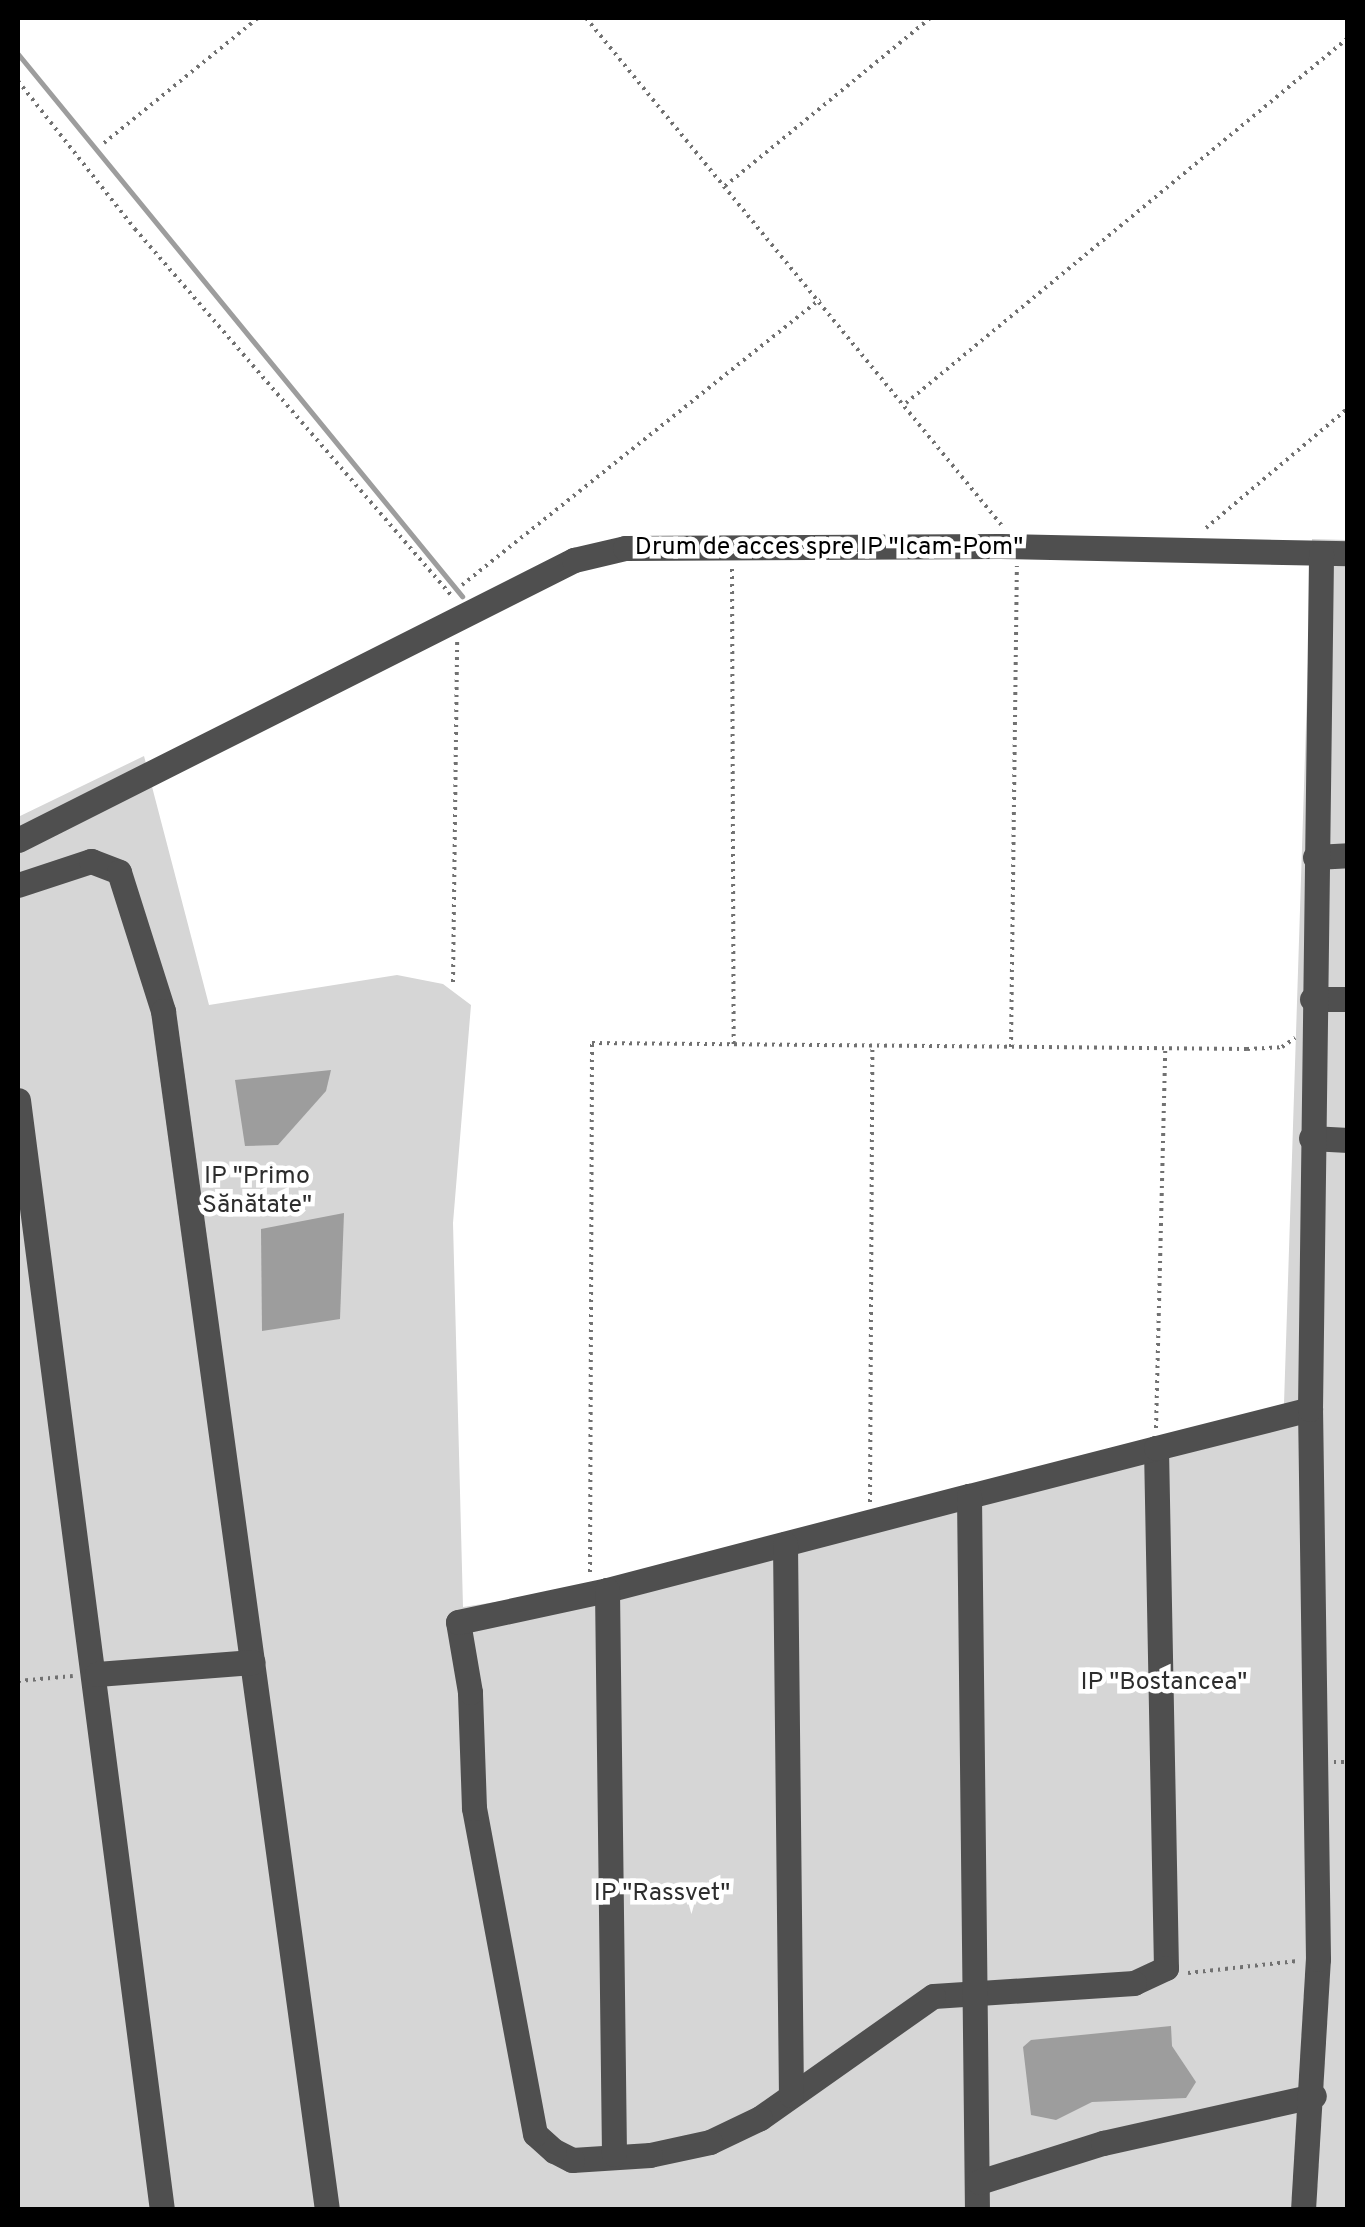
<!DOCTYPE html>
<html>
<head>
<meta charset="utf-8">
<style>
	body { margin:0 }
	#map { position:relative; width:1365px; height:2227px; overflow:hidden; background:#fff; font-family:Overpass,sans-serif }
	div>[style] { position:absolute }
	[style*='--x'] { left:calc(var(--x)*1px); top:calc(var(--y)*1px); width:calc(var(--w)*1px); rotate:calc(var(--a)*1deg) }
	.green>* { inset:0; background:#d6d6d6 }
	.water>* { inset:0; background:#9d9d9d }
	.stream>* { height:5px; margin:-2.5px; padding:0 2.5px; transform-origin:2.5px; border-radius:2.5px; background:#9d9d9d }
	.path>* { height:4px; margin-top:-2px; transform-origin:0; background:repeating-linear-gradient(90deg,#717171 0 2.5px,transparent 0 7.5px) }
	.minor>* { height:25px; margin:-12.5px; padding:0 12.5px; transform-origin:12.5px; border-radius:12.5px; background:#4f4f4f }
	span { translate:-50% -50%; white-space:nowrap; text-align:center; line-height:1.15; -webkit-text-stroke:9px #fff; paint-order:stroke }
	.street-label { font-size:25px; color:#000 }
	.park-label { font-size:25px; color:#2d2d2d }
	.frame { position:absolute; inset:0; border:20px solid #000; pointer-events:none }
</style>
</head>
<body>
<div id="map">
	<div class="green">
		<i style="clip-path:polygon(1312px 539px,1347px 540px,1347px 2209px,18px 2210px,18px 817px,144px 756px,209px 1005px,397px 975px,443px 984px,471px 1005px,453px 1223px,463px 1607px,599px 1586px,1284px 1404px)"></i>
	</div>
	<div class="water">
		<i style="clip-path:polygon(331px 1070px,326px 1091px,278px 1145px,245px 1146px,235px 1080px)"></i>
		<i style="clip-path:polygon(344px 1213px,340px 1319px,262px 1331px,261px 1229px)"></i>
		<i style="clip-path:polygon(1171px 2026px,1172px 2046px,1196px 2082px,1186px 2098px,1092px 2102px,1056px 2120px,1031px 2115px,1023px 2047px,1031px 2040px)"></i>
	</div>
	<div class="stream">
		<i style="--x:18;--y:54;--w:701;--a:50.68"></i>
	</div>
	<div class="path">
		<i style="--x:586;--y:18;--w:658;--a:50.67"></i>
		<i style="--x:18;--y:81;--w:189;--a:51.7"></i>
		<i style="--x:135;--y:229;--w:487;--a:49.2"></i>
		<i style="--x:104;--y:143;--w:198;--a:-39.1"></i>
		<i style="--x:725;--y:186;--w:265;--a:-39.3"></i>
		<i style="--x:906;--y:403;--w:573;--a:-39.55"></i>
		<i style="--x:1206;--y:528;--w:186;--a:-40.2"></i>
		<i style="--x:732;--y:569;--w:475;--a:89.8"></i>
		<i style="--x:462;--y:585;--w:458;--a:-38.6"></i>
		<i style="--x:453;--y:982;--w:340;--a:-89.3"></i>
		<i style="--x:1011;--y:1047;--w:481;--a:-89.3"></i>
		<i style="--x:1156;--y:1428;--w:380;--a:-88.6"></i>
		<i style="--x:870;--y:1502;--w:455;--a:-89.7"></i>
		<i style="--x:590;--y:1572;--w:529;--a:-89.78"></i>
		<i style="--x:592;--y:1043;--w:655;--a:0.52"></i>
		<i style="--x:1247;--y:1049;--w:35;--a:-3"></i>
		<i style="--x:1282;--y:1047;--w:16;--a:-35"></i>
		<i style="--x:18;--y:1681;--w:55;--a:-5.2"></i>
		<i style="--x:1334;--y:1762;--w:14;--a:0"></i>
		<i style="--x:1188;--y:1973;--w:110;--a:-6.3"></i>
	</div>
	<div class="minor">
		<i style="--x:18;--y:840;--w:623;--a:-26.73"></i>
		<i style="--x:574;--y:560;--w:52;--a:-13.2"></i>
		<i style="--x:625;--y:548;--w:375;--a:-0.3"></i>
		<i style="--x:1000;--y:546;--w:348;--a:1.2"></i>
		<i style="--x:1315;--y:857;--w:33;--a:-3"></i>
		<i style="--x:18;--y:885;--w:77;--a:-18.2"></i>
		<i style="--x:91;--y:861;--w:30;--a:21"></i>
		<i style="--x:119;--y:872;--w:146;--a:72.4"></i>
		<i style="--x:163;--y:1011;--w:1210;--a:82.21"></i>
		<i style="--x:1312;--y:999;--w:36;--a:0"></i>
		<i style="--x:18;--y:1100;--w:1119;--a:82.61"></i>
		<i style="--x:1311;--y:1138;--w:37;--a:3"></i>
		<i style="--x:1156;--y:1448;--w:520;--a:88.9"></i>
		<i style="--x:1166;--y:1968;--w:35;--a:155"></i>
		<i style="--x:1134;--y:1983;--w:201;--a:176.3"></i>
		<i style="--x:933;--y:1996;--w:212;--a:144.8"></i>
		<i style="--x:760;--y:2118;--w:55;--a:154.4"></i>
		<i style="--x:710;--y:2142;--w:61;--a:167.8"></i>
		<i style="--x:650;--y:2155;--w:78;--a:176.3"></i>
		<i style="--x:572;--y:2160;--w:20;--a:-153"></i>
		<i style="--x:554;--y:2151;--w:25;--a:-138"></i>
		<i style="--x:535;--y:2134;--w:332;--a:-100.6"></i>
		<i style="--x:474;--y:1808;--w:116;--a:-92"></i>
		<i style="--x:470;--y:1692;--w:71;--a:-99.7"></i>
		<i style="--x:458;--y:1622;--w:152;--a:-12.1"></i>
		<i style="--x:607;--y:1590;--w:374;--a:-14.6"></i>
		<i style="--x:969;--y:1496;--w:193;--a:-14.4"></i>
		<i style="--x:1156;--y:1448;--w:159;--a:-14.2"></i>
		<i style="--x:969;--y:1496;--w:714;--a:89.36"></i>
		<i style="--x:785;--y:1544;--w:551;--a:89.38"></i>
		<i style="--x:607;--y:1590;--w:564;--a:89.29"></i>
		<i style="--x:97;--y:1674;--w:156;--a:-4.4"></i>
		<i style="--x:979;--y:2182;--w:130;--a:-17.5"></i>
		<i style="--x:1103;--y:2143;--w:216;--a:-12.6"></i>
		<i style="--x:1303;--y:2210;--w:251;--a:-86.6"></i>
		<i style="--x:1318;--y:1959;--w:550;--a:-90.83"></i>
		<i style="--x:1310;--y:1409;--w:856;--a:-89.26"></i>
	</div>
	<div class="street-label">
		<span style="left:829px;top:548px">Drum de acces spre IP "Icam-Pom"</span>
	</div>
	<div class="park-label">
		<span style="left:257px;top:1192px">IP "Primo<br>Sănătate"</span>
		<span style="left:1164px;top:1683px">IP "Bostancea"</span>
		<span style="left:662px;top:1894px">IP "Rassvet"</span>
	</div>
	<div class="frame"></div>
</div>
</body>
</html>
